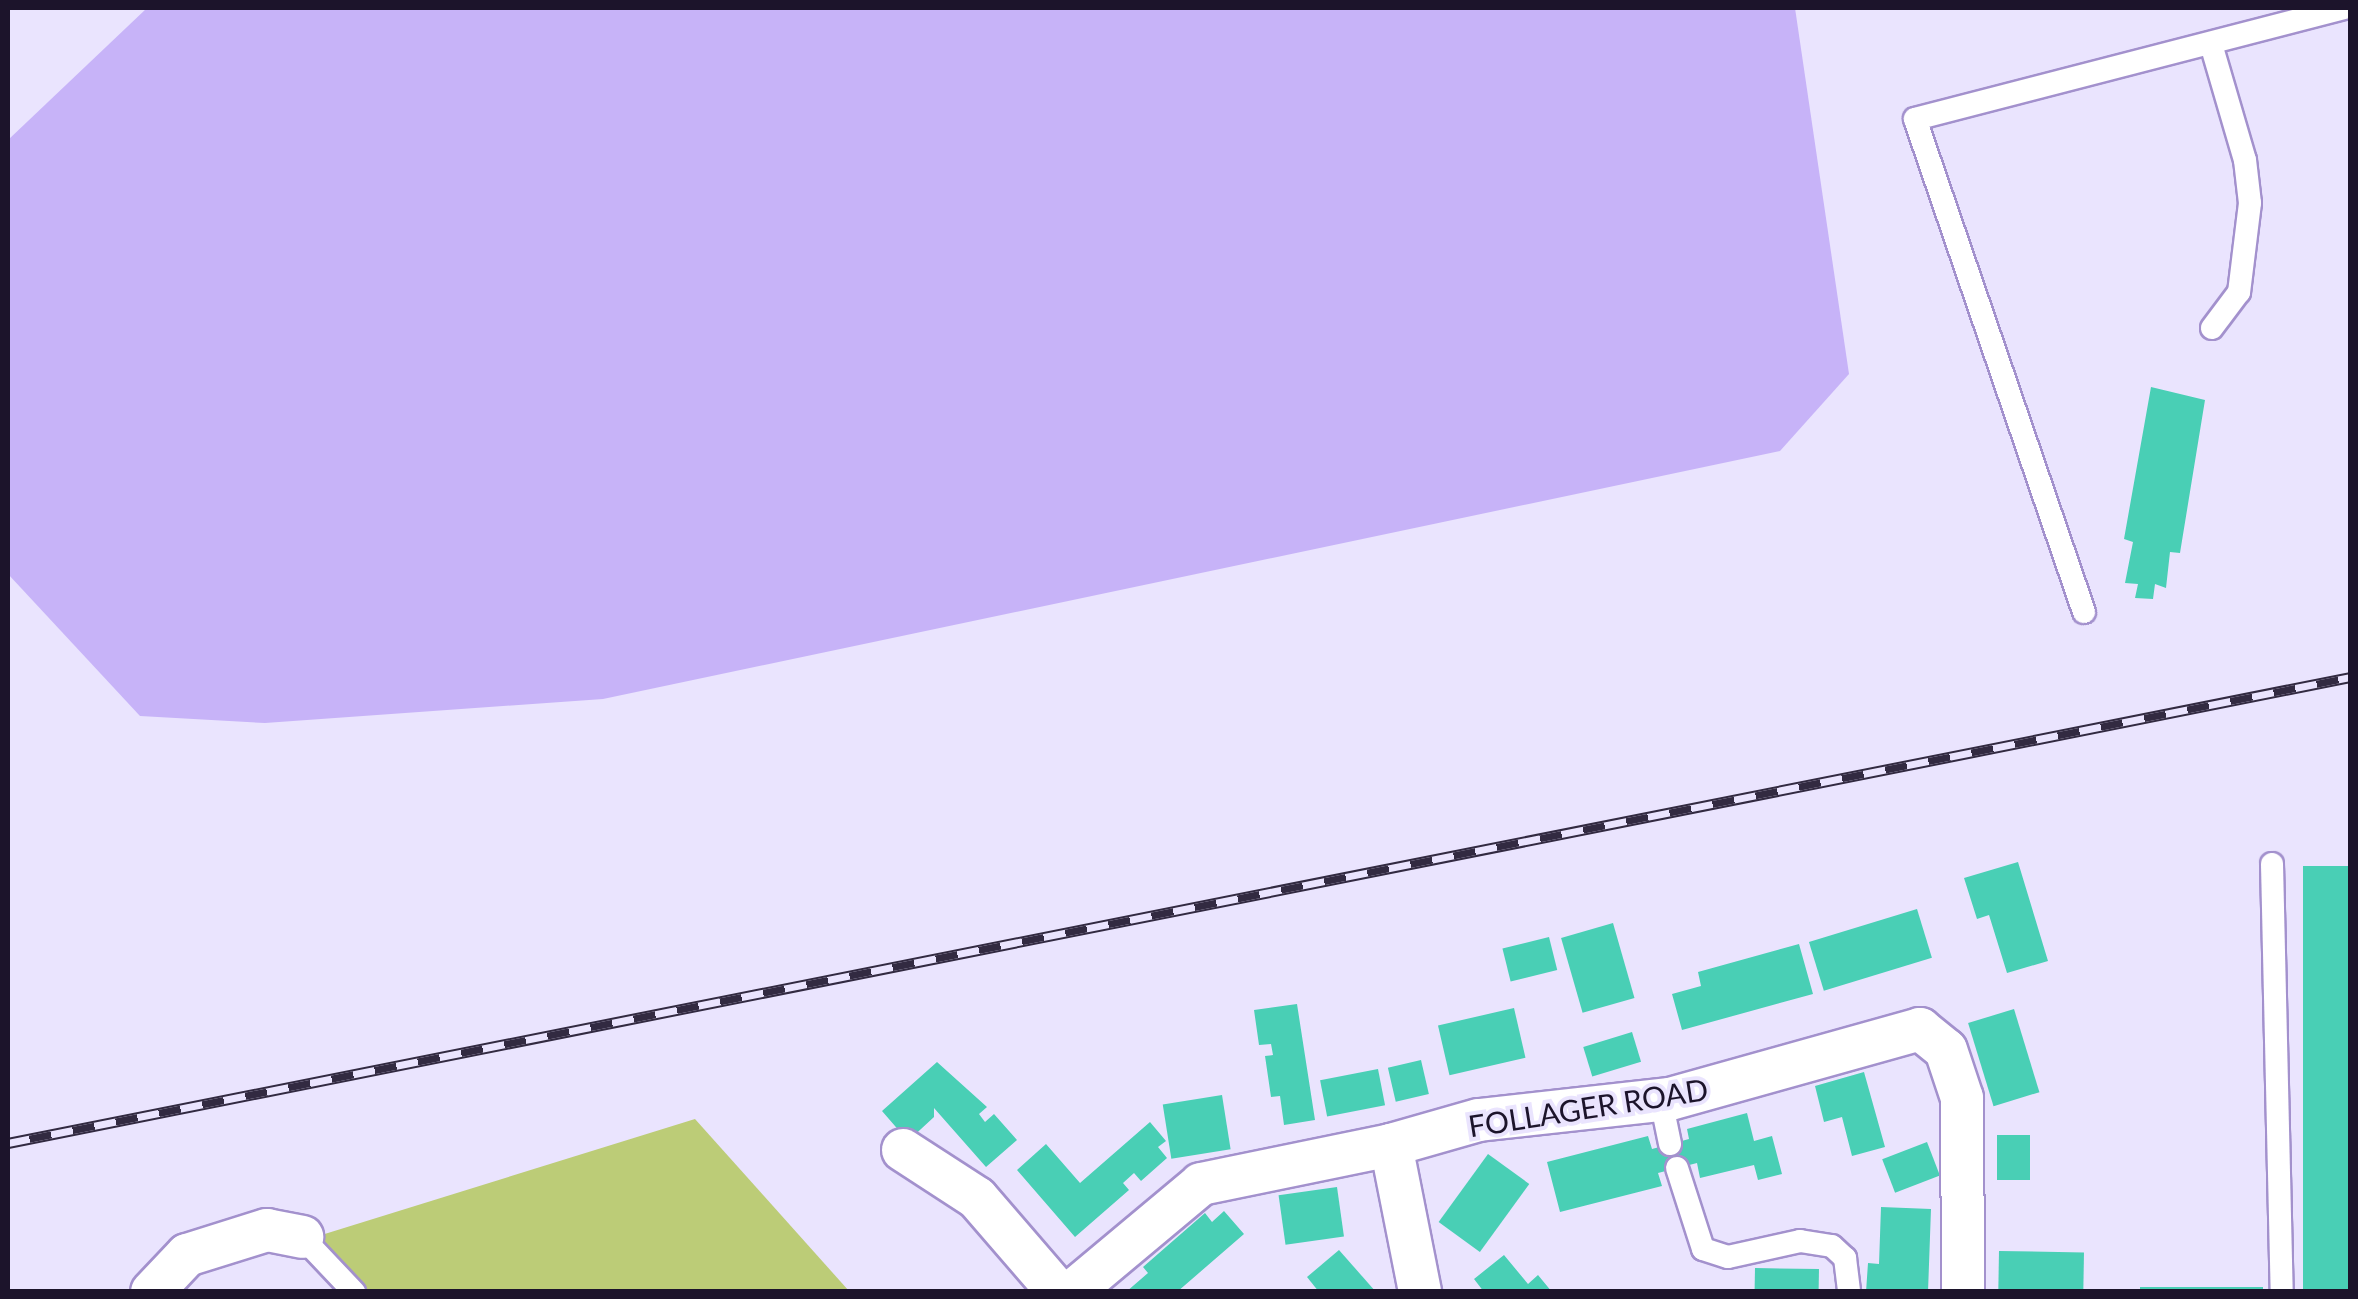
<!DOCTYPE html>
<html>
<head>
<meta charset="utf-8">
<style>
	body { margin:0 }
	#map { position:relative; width:2358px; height:1299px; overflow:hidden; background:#eae4fe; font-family:Lato,sans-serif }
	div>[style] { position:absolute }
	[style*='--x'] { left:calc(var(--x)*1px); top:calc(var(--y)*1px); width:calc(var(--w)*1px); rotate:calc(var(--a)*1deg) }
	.green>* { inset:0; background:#bccc77 }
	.water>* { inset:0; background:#c7b3f8 }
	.building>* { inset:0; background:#49cfb5; transform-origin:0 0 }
	.roads { filter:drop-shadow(2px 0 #a391cd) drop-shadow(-2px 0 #a391cd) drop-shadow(0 2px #a391cd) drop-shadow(0 -2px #a391cd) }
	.service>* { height:22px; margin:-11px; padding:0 11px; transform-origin:11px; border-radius:11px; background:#fff }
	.minor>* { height:42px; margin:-21px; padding:0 21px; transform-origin:21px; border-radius:21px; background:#fff }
	.rail>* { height:11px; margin-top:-5.5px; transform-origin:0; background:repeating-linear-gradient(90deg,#eae4fe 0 22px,#322a41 0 44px); box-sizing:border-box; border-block:2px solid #322a41 }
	span { translate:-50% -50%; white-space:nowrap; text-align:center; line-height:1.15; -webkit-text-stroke:8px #eae4fe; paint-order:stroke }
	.street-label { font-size:30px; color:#1c142b }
	.frame { position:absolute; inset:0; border:10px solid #1c142b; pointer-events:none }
</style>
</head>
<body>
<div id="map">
	<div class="green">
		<i style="clip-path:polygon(695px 1119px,849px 1291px,368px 1291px,315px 1237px)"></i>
	</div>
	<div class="water">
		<i style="clip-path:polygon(147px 8px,1795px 8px,1849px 374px,1780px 451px,603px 699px,265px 723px,140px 716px,8px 574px,8px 140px)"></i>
	</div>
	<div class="building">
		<i style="clip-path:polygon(2151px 387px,2205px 400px,2180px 553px,2170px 552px,2166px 588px,2155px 584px,2153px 599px,2135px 598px,2138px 584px,2125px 583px,2133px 542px,2124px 539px)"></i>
		<i style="clip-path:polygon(2018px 862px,2048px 961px,2007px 973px,1989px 915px,1977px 919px,1964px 878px)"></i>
		<i style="left:2350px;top:866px;width:426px;height:47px;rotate:90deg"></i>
		<i style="left:1917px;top:909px;width:51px;height:113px;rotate:73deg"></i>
		<i style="left:1613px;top:923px;width:78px;height:54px;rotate:74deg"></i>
		<i style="left:1549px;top:937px;width:34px;height:48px;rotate:76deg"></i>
		<i style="clip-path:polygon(1799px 944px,1813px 994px,1682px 1030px,1672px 994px,1701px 986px,1698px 972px)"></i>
		<i style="clip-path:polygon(1297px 1004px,1315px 1120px,1284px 1125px,1280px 1096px,1271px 1097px,1265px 1056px,1273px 1055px,1271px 1044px,1259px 1045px,1254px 1010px)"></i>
		<i style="left:1514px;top:1008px;width:51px;height:78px;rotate:77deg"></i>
		<i style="left:2014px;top:1009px;width:87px;height:48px;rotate:73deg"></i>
		<i style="left:1632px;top:1032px;width:31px;height:51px;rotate:73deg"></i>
		<i style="left:1421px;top:1060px;width:35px;height:34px;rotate:77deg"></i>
		<i style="clip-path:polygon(937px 1062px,987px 1107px,979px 1114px,985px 1122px,994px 1114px,1017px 1140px,986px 1167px,934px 1108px,934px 1117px,908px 1141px,882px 1111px)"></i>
		<i style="left:1378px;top:1069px;width:37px;height:59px;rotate:79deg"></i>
		<i style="clip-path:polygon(1864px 1072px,1885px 1147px,1852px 1156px,1842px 1117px,1824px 1122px,1815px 1086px)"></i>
		<i style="left:1222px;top:1095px;width:55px;height:60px;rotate:81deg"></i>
		<i style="clip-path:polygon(1747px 1113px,1754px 1141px,1772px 1136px,1782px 1174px,1758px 1180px,1754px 1165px,1700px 1178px,1697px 1163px,1658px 1173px,1662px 1186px,1560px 1212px,1547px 1162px,1648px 1136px,1652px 1149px,1689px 1139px,1687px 1129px)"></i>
		<i style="clip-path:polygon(1150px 1122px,1166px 1141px,1158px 1147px,1167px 1158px,1141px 1181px,1134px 1173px,1123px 1183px,1129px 1190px,1075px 1237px,1017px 1170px,1046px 1144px,1080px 1183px)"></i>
		<i style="left:1997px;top:1135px;width:33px;height:45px"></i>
		<i style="left:1927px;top:1142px;width:36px;height:48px;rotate:69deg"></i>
		<i style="left:1488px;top:1154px;width:51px;height:84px;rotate:36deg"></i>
		<i style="left:1337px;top:1187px;width:50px;height:59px;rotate:82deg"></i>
		<i style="clip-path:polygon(1881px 1207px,1931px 1209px,1928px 1292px,1866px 1292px,1868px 1263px,1879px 1264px)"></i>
		<i style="clip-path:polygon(1224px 1211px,1244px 1234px,1177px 1292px,1126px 1292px,1148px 1273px,1143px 1267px,1205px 1213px,1212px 1222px)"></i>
		<i style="clip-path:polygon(1339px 1250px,1376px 1292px,1319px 1292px,1307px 1277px)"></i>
		<i style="left:1999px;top:1251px;width:85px;height:41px;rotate:1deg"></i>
		<i style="clip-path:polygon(1504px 1255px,1528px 1284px,1538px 1275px,1552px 1292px,1484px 1292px,1474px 1279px)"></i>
		<i style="left:1755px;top:1268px;width:64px;height:24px;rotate:1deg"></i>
		<i style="left:2140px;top:1287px;width:123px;height:5px"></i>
	</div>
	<div class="roads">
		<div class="service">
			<i style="--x:2211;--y:44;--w:121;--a:73.7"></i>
			<i style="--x:2245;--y:160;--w:43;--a:83.4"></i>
			<i style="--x:2250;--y:203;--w:90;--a:97"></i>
			<i style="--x:2239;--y:292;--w:45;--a:126.9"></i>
			<i style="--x:2084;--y:612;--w:521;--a:-108.92"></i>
			<i style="--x:1915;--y:119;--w:443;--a:-14.5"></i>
			<i style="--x:2272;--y:864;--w:428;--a:88.7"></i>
			<i style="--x:1661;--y:1100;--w:45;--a:78.4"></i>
			<i style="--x:1677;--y:1168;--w:85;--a:72.2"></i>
			<i style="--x:1703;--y:1249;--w:26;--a:18"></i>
			<i style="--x:1728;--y:1257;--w:74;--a:-12.5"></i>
			<i style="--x:1800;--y:1241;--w:32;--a:9"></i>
			<i style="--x:1832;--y:1246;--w:18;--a:43"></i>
			<i style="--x:1845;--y:1258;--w:34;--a:83"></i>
			<i style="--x:302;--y:1237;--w:76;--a:46.6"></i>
		</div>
		<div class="minor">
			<i style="--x:1391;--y:1145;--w:91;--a:-15.9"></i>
			<i style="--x:1479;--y:1120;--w:192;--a:-6.3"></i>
			<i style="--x:1670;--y:1099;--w:260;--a:-15.6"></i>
			<i style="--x:1920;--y:1029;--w:33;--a:39"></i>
			<i style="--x:1946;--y:1050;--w:51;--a:71.6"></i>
			<i style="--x:1962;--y:1098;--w:194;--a:89.7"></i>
			<i style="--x:903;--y:1150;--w:88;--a:33"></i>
			<i style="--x:977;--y:1198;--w:124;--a:49.2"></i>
			<i style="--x:152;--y:1292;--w:51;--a:-46.6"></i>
			<i style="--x:187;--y:1255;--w:84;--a:-17.4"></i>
			<i style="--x:267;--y:1230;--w:36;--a:11"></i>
			<i style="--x:1072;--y:1292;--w:168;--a:-39.9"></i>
			<i style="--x:1201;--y:1184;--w:194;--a:-11.6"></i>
			<i style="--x:1391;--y:1145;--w:150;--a:78.8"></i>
		</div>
	</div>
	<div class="rail">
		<i style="--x:8;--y:1143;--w:2388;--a:-11.25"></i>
	</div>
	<div class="street-label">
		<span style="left:1588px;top:1107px;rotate:-9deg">FOLLAGER ROAD</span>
	</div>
	<div class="frame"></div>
</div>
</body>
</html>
